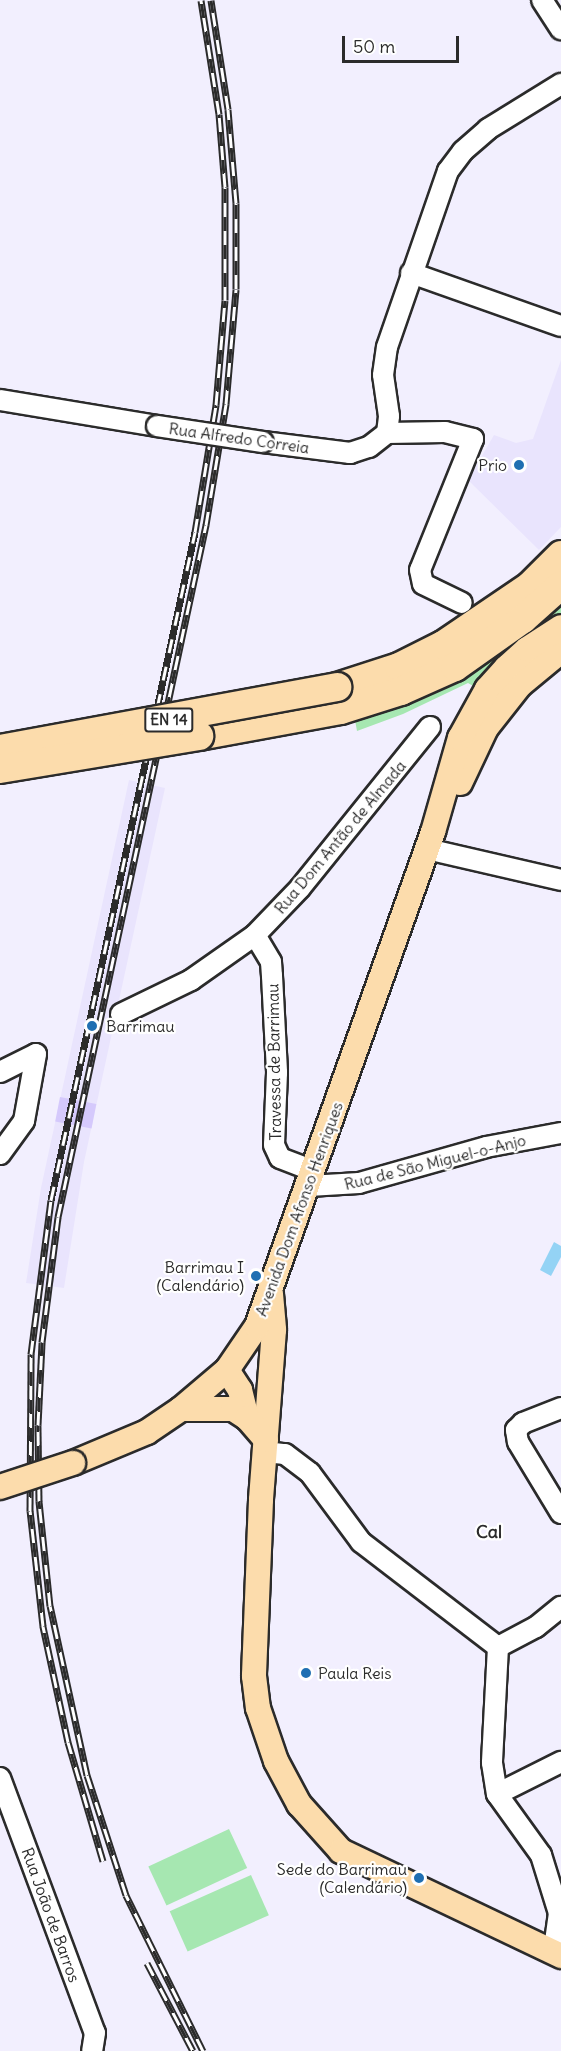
<!DOCTYPE html>
<html>
<head>
<meta charset="utf-8">
<style>
	body { margin:0 }
	#map { position:relative; width:561px; height:2051px; overflow:hidden; background:#f2effe; font-family:Delius,sans-serif }
	div>[style] { position:absolute }
	[style*='--x'] { left:calc(var(--x)*1px); top:calc(var(--y)*1px); width:calc(var(--w)*1px); rotate:calc(var(--a)*1deg) }
	.built>* { inset:0; background:#e9e4fd }
	.green>* { inset:0; background:#a6e7b1; transform-origin:0 0 }
	.water>* { inset:0; background:#94d3f5 }
	.building>* { inset:0; background:#d5c9fc; transform-origin:0 0 }
	.roads { filter:drop-shadow(2px 0 #2b2b2b) drop-shadow(-2px 0 #2b2b2b) drop-shadow(0 2px #2b2b2b) drop-shadow(0 -2px #2b2b2b) }
	.minor>* { height:20px; margin:-10px; padding:0 10px; transform-origin:10px; border-radius:10px; background:#fff }
	.major>* { height:24px; margin:-12px; padding:0 12px; transform-origin:12px; border-radius:12px; background:#fcdcac }
	.highway>* { height:28px; margin:-14px; padding:0 14px; transform-origin:14px; border-radius:14px; background:#fcdcac }
	.rail>* { height:7px; margin-top:-3.5px; transform-origin:0; background:repeating-linear-gradient(90deg,#fff 0 14px,#2b2b2b 0 28px); box-sizing:border-box; border-block:2px solid #2b2b2b }
	.bridges { filter:drop-shadow(2px 0 #2b2b2b) drop-shadow(-2px 0 #2b2b2b) drop-shadow(0 2px #2b2b2b) drop-shadow(0 -2px #2b2b2b) }
	.minor-bridge>* { height:20px; margin:-10px; padding:0 10px; transform-origin:10px; border-radius:10px; background:#fff }
	.major-bridge>* { height:24px; margin:-12px; padding:0 12px; transform-origin:12px; border-radius:12px; background:#fcdcac }
	.highway-bridge>* { height:28px; margin:-14px; padding:0 14px; transform-origin:14px; border-radius:14px; background:#fcdcac }
	.dots>* { width:16px; height:16px; translate:-50% -50%; box-sizing:border-box; border:3px solid #fff; border-radius:50% }
	span { translate:-50% -50%; white-space:nowrap; text-align:center; line-height:1.15; -webkit-text-stroke:4.5px #fff; paint-order:stroke }
	.shield-label span { padding:2px 4px; background:#fff; border:2px solid; border-radius:4px; -webkit-text-stroke-width:0 }
	.shield-label { font-size:15px; color:#2b2b2b; font-weight:700 }
	.street-label { font-size:16px; color:#2b2b2b }
	.poi-label { font-size:16px; color:#2b2b2b }
	.right { translate:-100% -50%; text-align:right }
	.left { translate:0 -50%; text-align:left }
	.neighbourhood-label { font-size:18px; color:#2b2b2b; font-weight:700 }
	.scale { position:absolute; left:342px; top:36px; width:117px; height:27px; box-sizing:border-box; border:3px solid #2b2b2b; border-top:0; padding-left:8px; font-size:18px; line-height:21px; white-space:nowrap; color:#2b2b2b; -webkit-text-stroke:4px #fff; paint-order:stroke }
</style>
</head>
<body>
<div id="map">
	<div class="built">
		<i style="clip-path:polygon(561px 360px,561px 527px,539px 550px,468px 480px,494px 435px,516px 443px,533px 439px)"></i>
		<i style="clip-path:polygon(129px 780px,165px 788px,84px 1162px,64px 1288px,34px 1284px,26px 1283px,41px 1188px)"></i>
	</div>
	<div class="green">
		<i style="clip-path:polygon(561px 606px,561px 618px,478px 689px,468px 683px,403px 714px,357px 731px,355px 720px,428px 695px,489px 663px)"></i>
		<i style="left:229px;top:1829px;width:43px;height:89px;rotate:65deg"></i>
		<i style="left:251px;top:1875px;width:44px;height:89px;rotate:66deg"></i>
	</div>
	<div class="water">
		<i style="clip-path:polygon(554px 1242px,561px 1246px,561px 1257px,551px 1276px,540px 1270px)"></i>
	</div>
	<div class="building">
		<i style="left:60px;top:1097px;width:37px;height:25px;rotate:11deg"></i>
	</div>
	<div class="roads">
		<div class="minor">
			<i style="--x:542;--y:0;--w:35;--a:57"></i>
			<i style="--x:411;--y:273;--w:159;--a:19.5"></i>
			<i style="--x:0;--y:400;--w:159;--a:9.4"></i>
			<i style="--x:387;--y:433;--w:17;--a:-83"></i>
			<i style="--x:389;--y:416;--w:41;--a:-98.3"></i>
			<i style="--x:383;--y:375;--w:28;--a:-82"></i>
			<i style="--x:387;--y:347;--w:186;--a:-70.9"></i>
			<i style="--x:448;--y:171;--w:25;--a:-53"></i>
			<i style="--x:463;--y:151;--w:33;--a:-41"></i>
			<i style="--x:488;--y:129;--w:86;--a:-31.7"></i>
			<i style="--x:263;--y:442;--w:88;--a:7.2"></i>
			<i style="--x:350;--y:453;--w:20;--a:-18"></i>
			<i style="--x:369;--y:447;--w:23;--a:-38"></i>
			<i style="--x:387;--y:433;--w:58;--a:-1"></i>
			<i style="--x:445;--y:432;--w:29;--a:14"></i>
			<i style="--x:473;--y:439;--w:141;--a:112"></i>
			<i style="--x:420;--y:570;--w:14;--a:78"></i>
			<i style="--x:423;--y:584;--w:43;--a:26"></i>
			<i style="--x:427;--y:849;--w:138;--a:13"></i>
			<i style="--x:255;--y:935;--w:31;--a:59"></i>
			<i style="--x:271;--y:962;--w:14;--a:86"></i>
			<i style="--x:272;--y:976;--w:97;--a:87"></i>
			<i style="--x:277;--y:1073;--w:72;--a:92.4"></i>
			<i style="--x:274;--y:1145;--w:14;--a:65"></i>
			<i style="--x:280;--y:1158;--w:36;--a:21"></i>
			<i style="--x:121;--y:1014;--w:78;--a:-25.9"></i>
			<i style="--x:191;--y:980;--w:78;--a:-35.1"></i>
			<i style="--x:255;--y:935;--w:65;--a:-46.2"></i>
			<i style="--x:300;--y:888;--w:207;--a:-51.1"></i>
			<i style="--x:0;--y:1072;--w:40;--a:-26.6"></i>
			<i style="--x:0;--y:1154;--w:41;--a:-54"></i>
			<i style="--x:24;--y:1121;--w:68;--a:-79.8"></i>
			<i style="--x:309;--y:1186;--w:50;--a:-3.4"></i>
			<i style="--x:359;--y:1183;--w:132;--a:-15.8"></i>
			<i style="--x:486;--y:1147;--w:76;--a:-10.6"></i>
			<i style="--x:561;--y:1408;--w:41;--a:158.5"></i>
			<i style="--x:523;--y:1423;--w:10;--a:135"></i>
			<i style="--x:516;--y:1430;--w:12;--a:81"></i>
			<i style="--x:518;--y:1442;--w:83;--a:58.8"></i>
			<i style="--x:265;--y:1452;--w:20;--a:6"></i>
			<i style="--x:285;--y:1454;--w:31;--a:37"></i>
			<i style="--x:310;--y:1473;--w:86;--a:53.5"></i>
			<i style="--x:361;--y:1542;--w:173;--a:37.5"></i>
			<i style="--x:498;--y:1647;--w:116;--a:93"></i>
			<i style="--x:492;--y:1763;--w:31;--a:81"></i>
			<i style="--x:497;--y:1794;--w:75;--a:54.2"></i>
			<i style="--x:541;--y:1855;--w:61;--a:72.8"></i>
			<i style="--x:559;--y:1913;--w:37;--a:98"></i>
			<i style="--x:498;--y:1647;--w:43;--a:-27.8"></i>
			<i style="--x:536;--y:1627;--w:32;--a:-39"></i>
			<i style="--x:0;--y:1778;--w:272;--a:69.6"></i>
			<i style="--x:95;--y:2033;--w:18;--a:99"></i>
			<i style="--x:497;--y:1794;--w:72;--a:-26.6"></i>
		</div>
		<div class="major">
			<i style="--x:460;--y:783;--w:61;--a:-64.7"></i>
			<i style="--x:486;--y:728;--w:55;--a:-51.7"></i>
			<i style="--x:520;--y:685;--w:53;--a:-39.7"></i>
			<i style="--x:271;--y:1294;--w:36;--a:85"></i>
			<i style="--x:274;--y:1330;--w:170;--a:94.4"></i>
			<i style="--x:261;--y:1500;--w:176;--a:92.3"></i>
			<i style="--x:254;--y:1676;--w:32;--a:83"></i>
			<i style="--x:258;--y:1708;--w:56;--a:71.2"></i>
			<i style="--x:276;--y:1761;--w:49;--a:61.9"></i>
			<i style="--x:299;--y:1804;--w:63;--a:48.2"></i>
			<i style="--x:341;--y:1851;--w:244;--a:25.5"></i>
			<i style="--x:227;--y:1370;--w:24;--a:57"></i>
			<i style="--x:240;--y:1390;--w:29;--a:76"></i>
			<i style="--x:181;--y:1409;--w:52;--a:0"></i>
			<i style="--x:233;--y:1409;--w:17;--a:33"></i>
			<i style="--x:247;--y:1418;--w:29;--a:49"></i>
			<i style="--x:73;--y:1463;--w:80;--a:-22.7"></i>
			<i style="--x:147;--y:1432;--w:41;--a:-34.1"></i>
			<i style="--x:181;--y:1409;--w:60;--a:-40.3"></i>
			<i style="--x:227;--y:1370;--w:53;--a:-55.7"></i>
			<i style="--x:257;--y:1326;--w:524;--a:-70.39"></i>
			<i style="--x:433;--y:832;--w:98;--a:-74"></i>
			<i style="--x:460;--y:738;--w:56;--a:-61.1"></i>
			<i style="--x:487;--y:689;--w:28;--a:-48"></i>
			<i style="--x:506;--y:668;--w:28;--a:-42"></i>
			<i style="--x:527;--y:649;--w:40;--a:-32.9"></i>
		</div>
		<div class="highway">
			<i style="--x:337;--y:687;--w:65;--a:-17.9"></i>
			<i style="--x:399;--y:667;--w:49;--a:-26.6"></i>
			<i style="--x:443;--y:645;--w:105;--a:-34.1"></i>
			<i style="--x:530;--y:586;--w:44;--a:-45"></i>
			<i style="--x:199;--y:736;--w:144;--a:-10.4"></i>
			<i style="--x:341;--y:710;--w:63;--a:-17.6"></i>
			<i style="--x:401;--y:691;--w:59;--a:-24"></i>
			<i style="--x:455;--y:667;--w:83;--a:-35.2"></i>
			<i style="--x:523;--y:619;--w:51;--a:-41.8"></i>
		</div>
	</div>
	<div class="rail">
		<i style="--x:103;--y:1861;--w:124;--a:-106.4"></i>
		<i style="--x:68;--y:1742;--w:119;--a:-102.2"></i>
		<i style="--x:43;--y:1626;--w:116;--a:-96.4"></i>
		<i style="--x:30;--y:1511;--w:157;--a:-89.6"></i>
		<i style="--x:31;--y:1354;--w:155;--a:-82.6"></i>
		<i style="--x:51;--y:1200;--w:683;--a:-77.83"></i>
		<i style="--x:195;--y:532;--w:129;--a:-80.6"></i>
		<i style="--x:216;--y:405;--w:105;--a:-85.1"></i>
		<i style="--x:225;--y:300;--w:113;--a:-90"></i>
		<i style="--x:225;--y:187;--w:73;--a:-94.7"></i>
		<i style="--x:219;--y:114;--w:115;--a:-99"></i>
		<i style="--x:147;--y:1963;--w:99;--a:62.4"></i>
		<i style="--x:203;--y:2051;--w:174;--a:-116.3"></i>
		<i style="--x:126;--y:1895;--w:126;--a:-108"></i>
		<i style="--x:87;--y:1775;--w:173;--a:-102.3"></i>
		<i style="--x:50;--y:1606;--w:106;--a:-96"></i>
		<i style="--x:39;--y:1501;--w:76;--a:-90.8"></i>
		<i style="--x:38;--y:1425;--w:83;--a:-87.2"></i>
		<i style="--x:42;--y:1342;--w:126;--a:-82.7"></i>
		<i style="--x:58;--y:1217;--w:708;--a:-77.93"></i>
		<i style="--x:206;--y:525;--w:123;--a:-80.6"></i>
		<i style="--x:226;--y:404;--w:115;--a:-85"></i>
		<i style="--x:236;--y:289;--w:86;--a:-90"></i>
		<i style="--x:236;--y:203;--w:94;--a:-94.9"></i>
		<i style="--x:228;--y:109;--w:110;--a:-98.9"></i>
	</div>
	<div class="bridges">
		<div class="minor-bridge">
			<i style="--x:157;--y:426;--w:107;--a:8.6"></i>
		</div>
		<div class="major-bridge">
			<i style="--x:0;--y:1487;--w:77;--a:-18.2"></i>
		</div>
		<div class="highway-bridge">
			<i style="--x:0;--y:749;--w:343;--a:-10.4"></i>
			<i style="--x:0;--y:769;--w:202;--a:-9.4"></i>
		</div>
	</div>
	<div class="dots">
		<i style="left:519px;top:465px;background:#1f6fb2"></i>
		<i style="left:92px;top:1026px;background:#1f6fb2"></i>
		<i style="left:256px;top:1276px;background:#1f6fb2"></i>
		<i style="left:306px;top:1673px;background:#1f6fb2"></i>
		<i style="left:419px;top:1878px;background:#1f6fb2"></i>
	</div>
	<div class="shield-label">
		<span style="left:169px;top:720px">EN 14</span>
	</div>
	<div class="street-label">
		<span style="left:239px;top:438px;rotate:8deg">Rua Alfredo Correia</span>
		<span style="left:340px;top:837px;rotate:-50deg">Rua Dom Antão de Almada</span>
		<span style="left:274px;top:1062px;rotate:-91deg">Travessa de Barrimau</span>
		<span style="left:435px;top:1162px;rotate:-14deg">Rua de São Miguel-o-Anjo</span>
		<span style="left:299px;top:1209px;rotate:-70deg">Avenida Dom Afonso Henriques</span>
		<span style="left:51px;top:1915px;rotate:70deg">Rua João de Barros</span>
	</div>
	<div class="poi-label">
		<span class="right" style="left:507px;top:465px">Prio</span>
		<span class="left" style="left:106px;top:1026px">Barrimau</span>
		<span class="right" style="left:244px;top:1276px">Barrimau I<br>(Calendário)</span>
		<span class="left" style="left:318px;top:1673px">Paula Reis</span>
		<span class="right" style="left:407px;top:1878px">Sede do Barrimau<br>(Calendário)</span>
	</div>
	<div class="neighbourhood-label">
		<span style="left:489px;top:1532px">Cal</span>
	</div>
	<div class="scale">50 m</div>
</div>
</body>
</html>
